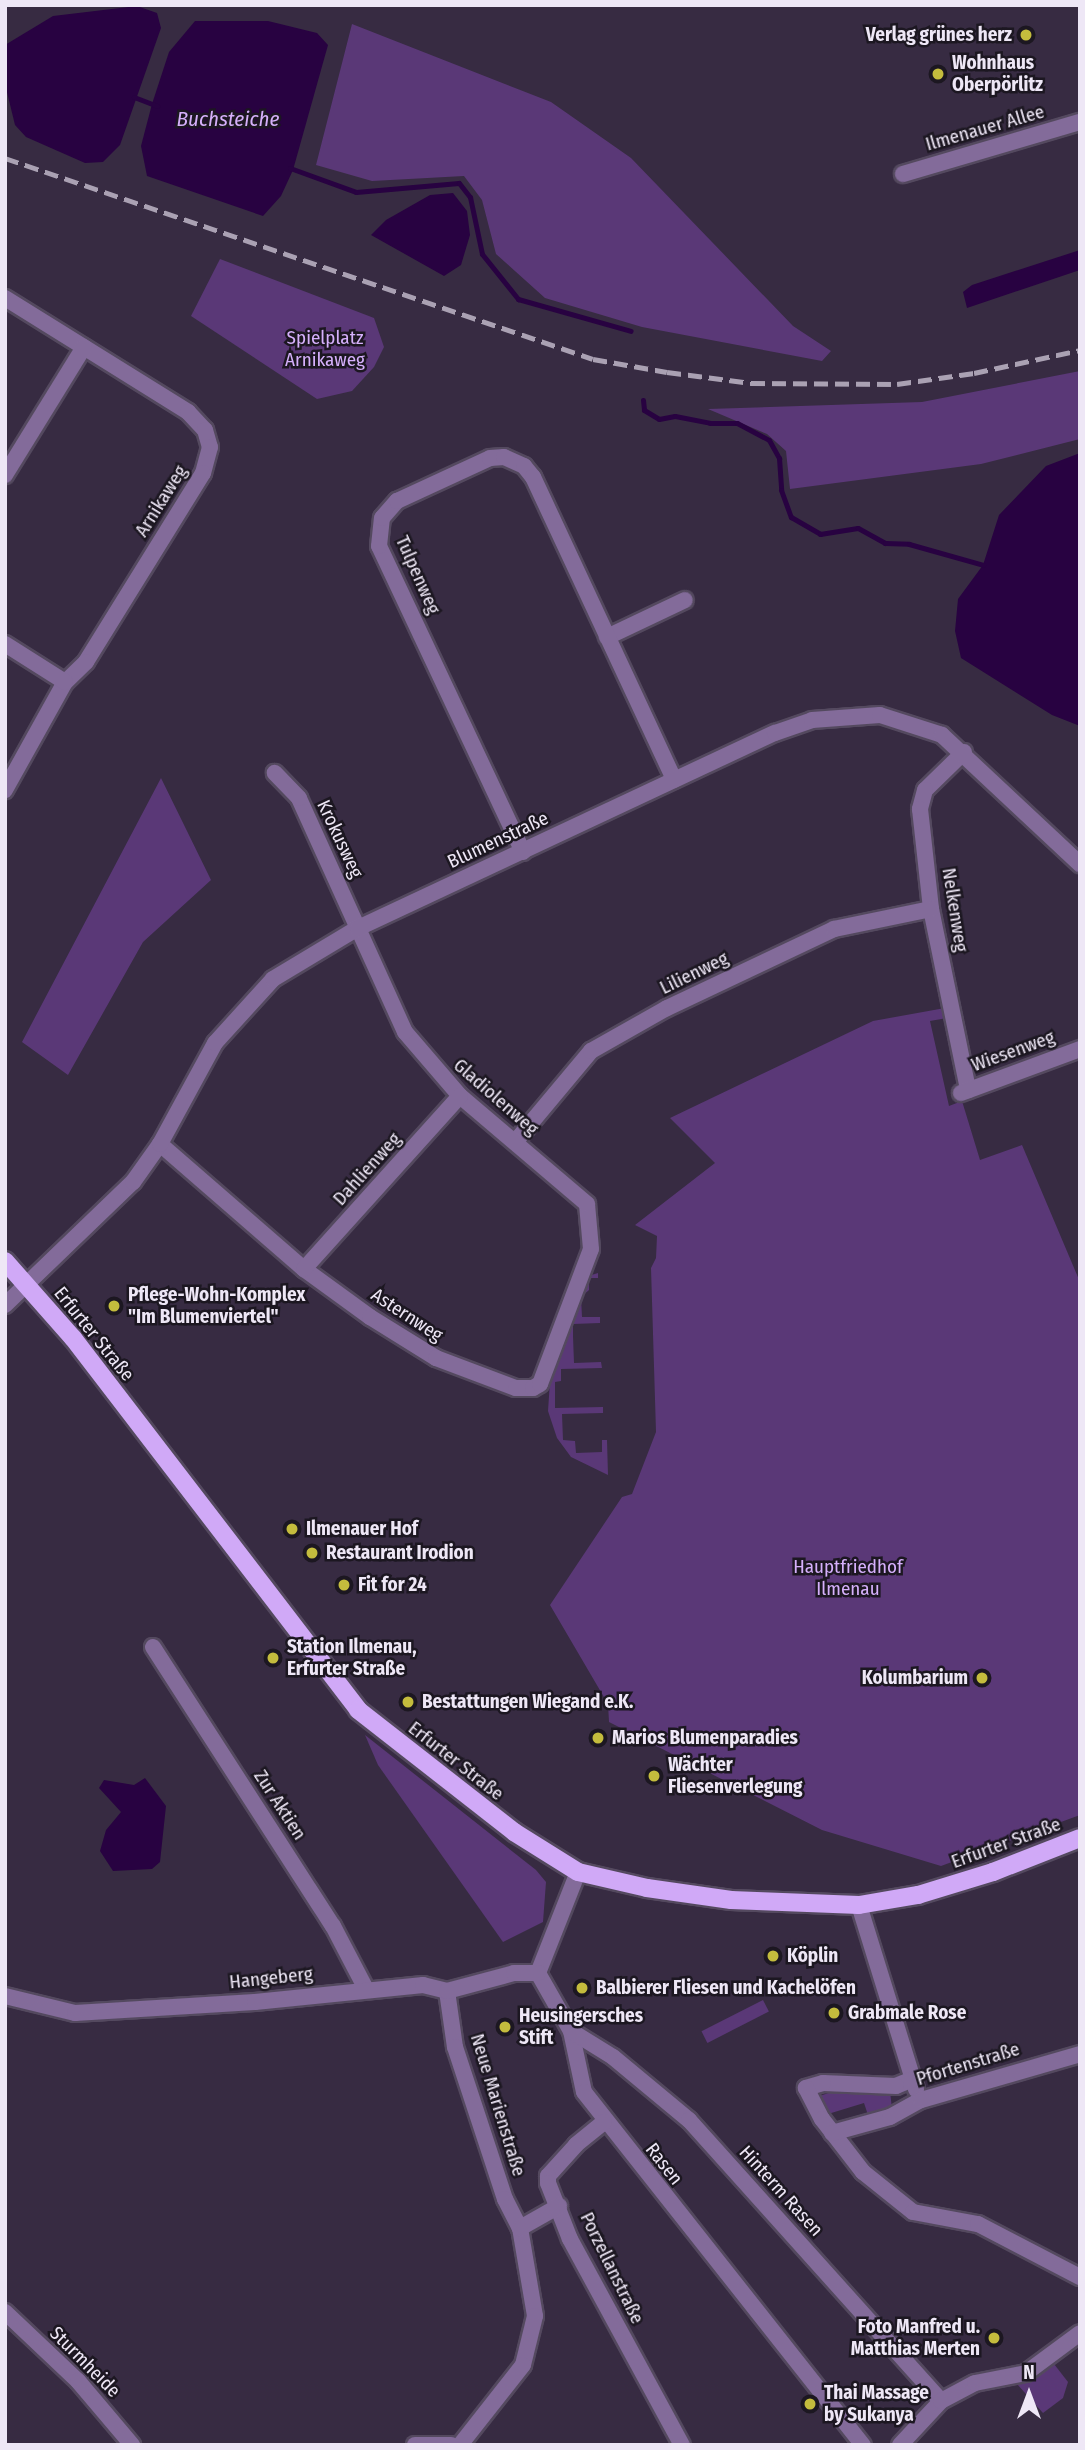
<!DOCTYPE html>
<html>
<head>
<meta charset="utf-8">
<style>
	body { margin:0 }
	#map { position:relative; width:1085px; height:2450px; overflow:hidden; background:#372b42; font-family:"Fira Sans Condensed",sans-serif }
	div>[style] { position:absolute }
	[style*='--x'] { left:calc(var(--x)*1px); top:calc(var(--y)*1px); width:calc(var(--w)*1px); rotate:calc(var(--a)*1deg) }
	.green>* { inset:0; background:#5a3877; transform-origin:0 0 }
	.water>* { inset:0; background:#280241 }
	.stream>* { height:5px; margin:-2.5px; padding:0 2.5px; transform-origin:2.5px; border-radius:2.5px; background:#280241 }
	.roads { filter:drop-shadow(2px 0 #54495f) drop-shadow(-2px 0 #54495f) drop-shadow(0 2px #54495f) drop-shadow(0 -2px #54495f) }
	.minor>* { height:16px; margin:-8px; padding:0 8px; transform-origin:8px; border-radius:8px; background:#836b9a }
	.major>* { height:18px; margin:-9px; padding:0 9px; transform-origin:9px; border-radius:9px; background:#d0a9f7 }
	.rail>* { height:5px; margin-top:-2.5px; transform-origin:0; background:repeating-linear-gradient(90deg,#aaa1b3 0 14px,transparent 0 21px) }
	.dots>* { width:19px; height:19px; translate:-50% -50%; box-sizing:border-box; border:4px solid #1c1721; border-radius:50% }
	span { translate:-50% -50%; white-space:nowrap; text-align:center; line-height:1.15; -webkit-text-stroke:5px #1c1721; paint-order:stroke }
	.poi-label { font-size:19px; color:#eee7f6; font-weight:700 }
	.right { translate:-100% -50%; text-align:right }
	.left { translate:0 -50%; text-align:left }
	.street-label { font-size:19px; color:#eee7f6 }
	.park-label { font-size:19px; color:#d6b0fc }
	.water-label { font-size:21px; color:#d6b0fb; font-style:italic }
	.frame { position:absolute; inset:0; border:7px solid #eee7f6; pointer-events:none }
	.north { position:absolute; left:994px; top:2359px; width:70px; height:70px; -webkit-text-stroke:5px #1c1721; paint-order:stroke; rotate:0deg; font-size:19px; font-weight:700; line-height:28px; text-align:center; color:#eee7f6 }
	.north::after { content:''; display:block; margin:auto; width:24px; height:32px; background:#eee7f6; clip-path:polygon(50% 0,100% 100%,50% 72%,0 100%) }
</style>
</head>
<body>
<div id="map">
	<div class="green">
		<i style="clip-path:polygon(352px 24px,551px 102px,631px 158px,793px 326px,831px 351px,822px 361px,642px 327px,545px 298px,496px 254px,482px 200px,464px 176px,372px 181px,316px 165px)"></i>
		<i style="clip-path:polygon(220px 259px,374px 318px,384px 347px,374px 367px,352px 391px,317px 399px,191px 316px)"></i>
		<i style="clip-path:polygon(1080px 371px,1080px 439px,981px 464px,790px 489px,786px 451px,767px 434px,708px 409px,922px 402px)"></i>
		<i style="clip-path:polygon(161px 778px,211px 880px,143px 942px,68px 1075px,22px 1042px)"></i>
		<i style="clip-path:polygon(945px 1008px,947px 1018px,930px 1021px,949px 1106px,962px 1101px,980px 1160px,1022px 1145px,1080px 1282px,1080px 1815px,941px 1866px,822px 1830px,609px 1722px,608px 1704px,550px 1605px,622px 1497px,632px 1494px,656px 1432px,651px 1268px,656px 1258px,657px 1236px,635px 1225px,715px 1163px,670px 1118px,873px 1021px)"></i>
		<i style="clip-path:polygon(598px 1273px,598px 1278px,589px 1278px,589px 1290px,581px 1297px,582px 1317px,600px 1317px,600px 1323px,573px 1324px,573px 1336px,574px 1363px,601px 1362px,602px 1368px,561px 1369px,561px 1381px,555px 1382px,555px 1408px,603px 1407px,603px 1413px,562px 1414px,563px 1440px,575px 1441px,576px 1453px,602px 1452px,602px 1440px,607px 1440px,608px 1475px,571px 1457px,557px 1438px,548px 1411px,550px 1381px,585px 1277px)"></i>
		<i style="clip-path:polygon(365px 1735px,536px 1870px,546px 1882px,543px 1922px,503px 1942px,378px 1765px)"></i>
		<i style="left:763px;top:2000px;width:13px;height:69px;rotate:63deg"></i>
		<i style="clip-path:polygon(890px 2091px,892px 2109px,868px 2115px,864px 2103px,828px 2114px,816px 2097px,832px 2092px)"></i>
		<i style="clip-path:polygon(1054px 2364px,1068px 2382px,1063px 2398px,1043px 2413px,1017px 2384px)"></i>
	</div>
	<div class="water">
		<i style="clip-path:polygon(137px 6px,157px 13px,161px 28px,120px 145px,103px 162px,85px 163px,26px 137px,15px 125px,5px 84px,5px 45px,53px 16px)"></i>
		<i style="clip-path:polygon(195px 21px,268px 21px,317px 33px,328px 45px,293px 170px,281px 196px,263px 216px,147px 176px,141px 146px,152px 104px,169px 52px)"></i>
		<i style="clip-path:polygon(453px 193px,467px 211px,470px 235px,461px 265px,444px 276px,371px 235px,386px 220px,430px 195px)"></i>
		<i style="clip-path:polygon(1080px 250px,1080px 270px,967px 308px,963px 292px,972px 285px)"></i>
		<i style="clip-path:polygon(1080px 453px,1080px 726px,1052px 715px,961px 658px,955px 631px,958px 599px,983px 565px,999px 515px,1046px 466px)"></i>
		<i style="clip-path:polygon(145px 1778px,166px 1806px,160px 1862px,152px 1869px,113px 1871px,100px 1851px,106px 1830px,121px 1812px,99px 1788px,104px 1780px,134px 1785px)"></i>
	</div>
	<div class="stream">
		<i style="--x:134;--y:97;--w:25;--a:21"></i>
		<i style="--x:290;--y:168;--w:70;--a:20"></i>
		<i style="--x:356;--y:192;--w:103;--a:-5"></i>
		<i style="--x:459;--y:183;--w:18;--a:52"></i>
		<i style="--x:470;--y:197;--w:58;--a:78.1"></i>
		<i style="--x:482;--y:254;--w:58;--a:51.3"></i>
		<i style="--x:518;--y:299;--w:117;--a:15.8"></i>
		<i style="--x:643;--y:400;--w:10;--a:84"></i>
		<i style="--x:644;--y:410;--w:17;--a:31"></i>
		<i style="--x:659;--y:419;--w:16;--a:-11"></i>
		<i style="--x:675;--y:416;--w:36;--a:11"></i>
		<i style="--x:710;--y:423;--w:27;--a:0"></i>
		<i style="--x:737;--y:423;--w:36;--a:28"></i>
		<i style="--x:769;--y:440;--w:21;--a:61"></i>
		<i style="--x:779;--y:458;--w:32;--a:86"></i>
		<i style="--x:781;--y:490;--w:29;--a:70"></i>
		<i style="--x:791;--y:517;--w:34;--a:30"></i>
		<i style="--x:820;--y:534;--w:38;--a:-9"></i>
		<i style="--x:858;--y:528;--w:31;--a:29"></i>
		<i style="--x:885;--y:543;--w:24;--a:2"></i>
		<i style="--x:909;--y:544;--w:77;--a:15.8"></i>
	</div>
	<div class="roads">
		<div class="minor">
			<i style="--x:903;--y:174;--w:184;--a:-16.4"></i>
			<i style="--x:5;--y:298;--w:216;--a:31.9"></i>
			<i style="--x:188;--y:412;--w:25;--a:47"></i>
			<i style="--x:205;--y:430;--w:18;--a:74"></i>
			<i style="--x:210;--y:447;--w:27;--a:105"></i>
			<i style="--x:203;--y:473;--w:222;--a:121.8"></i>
			<i style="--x:86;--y:662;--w:29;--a:136"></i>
			<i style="--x:65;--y:682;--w:124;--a:119.1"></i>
			<i style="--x:5;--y:475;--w:150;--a:-58.3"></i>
			<i style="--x:607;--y:637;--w:86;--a:-25.4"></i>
			<i style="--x:5;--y:644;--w:71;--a:32.3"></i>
			<i style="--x:964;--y:752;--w:54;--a:135.7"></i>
			<i style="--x:925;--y:790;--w:20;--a:105"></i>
			<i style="--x:920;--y:809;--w:101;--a:83.7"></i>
			<i style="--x:931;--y:909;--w:185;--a:78.4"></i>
			<i style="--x:523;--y:852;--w:338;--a:-115.2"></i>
			<i style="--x:379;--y:546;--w:28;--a:-84"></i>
			<i style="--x:382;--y:518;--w:23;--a:-49"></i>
			<i style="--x:397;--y:501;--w:102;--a:-24.8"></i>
			<i style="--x:490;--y:458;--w:14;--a:-4"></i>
			<i style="--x:504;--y:457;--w:22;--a:24"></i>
			<i style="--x:524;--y:466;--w:14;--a:51"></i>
			<i style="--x:533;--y:477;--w:334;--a:65"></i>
			<i style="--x:961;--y:1093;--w:127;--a:-20.3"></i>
			<i style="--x:515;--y:1142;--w:119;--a:-50.1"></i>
			<i style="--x:591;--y:1051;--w:87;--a:-29.5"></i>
			<i style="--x:667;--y:1008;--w:185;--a:-25.3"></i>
			<i style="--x:834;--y:929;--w:99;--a:-11.7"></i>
			<i style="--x:160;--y:1144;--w:191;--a:41"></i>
			<i style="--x:304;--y:1269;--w:82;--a:36"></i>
			<i style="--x:370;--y:1317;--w:78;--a:31.8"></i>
			<i style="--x:436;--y:1358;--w:85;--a:20.6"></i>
			<i style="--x:516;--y:1388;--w:17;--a:0"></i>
			<i style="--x:533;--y:1388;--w:8;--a:-30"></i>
			<i style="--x:540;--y:1384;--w:144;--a:-69.3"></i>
			<i style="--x:591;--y:1249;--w:45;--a:-95.1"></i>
			<i style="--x:587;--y:1204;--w:167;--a:-139.6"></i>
			<i style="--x:460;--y:1096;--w:84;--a:-130.7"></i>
			<i style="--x:405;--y:1032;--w:257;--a:-114.4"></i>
			<i style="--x:299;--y:798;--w:35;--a:-134"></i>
			<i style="--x:304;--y:1269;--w:233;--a:-48"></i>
			<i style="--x:5;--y:1305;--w:178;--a:-43.9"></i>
			<i style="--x:133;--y:1182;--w:47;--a:-54.6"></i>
			<i style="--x:160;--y:1144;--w:115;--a:-61.4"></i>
			<i style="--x:215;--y:1043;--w:86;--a:-47.8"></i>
			<i style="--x:273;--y:979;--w:99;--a:-31"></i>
			<i style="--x:358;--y:928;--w:460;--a:-25.1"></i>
			<i style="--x:775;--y:733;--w:39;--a:-19"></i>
			<i style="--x:812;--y:720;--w:68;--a:-4.2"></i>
			<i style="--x:880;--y:715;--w:65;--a:17.9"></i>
			<i style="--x:942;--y:735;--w:189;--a:43.1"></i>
			<i style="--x:153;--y:1647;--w:332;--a:57.2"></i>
			<i style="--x:333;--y:1926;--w:71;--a:62.4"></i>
			<i style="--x:578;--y:1872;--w:109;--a:111.6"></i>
			<i style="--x:538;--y:1973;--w:67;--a:60.4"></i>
			<i style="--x:571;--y:2031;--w:62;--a:78"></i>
			<i style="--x:584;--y:2092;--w:450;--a:51.7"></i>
			<i style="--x:859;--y:1905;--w:193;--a:72.8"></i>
			<i style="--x:447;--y:1991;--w:57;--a:81.9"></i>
			<i style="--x:455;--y:2047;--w:160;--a:71.8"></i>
			<i style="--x:505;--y:2199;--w:33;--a:63"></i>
			<i style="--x:520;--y:2228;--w:89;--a:80.3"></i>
			<i style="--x:535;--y:2316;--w:50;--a:103.8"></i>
			<i style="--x:523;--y:2365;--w:102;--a:128.2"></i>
			<i style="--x:5;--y:1996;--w:72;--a:13.7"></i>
			<i style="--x:75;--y:2013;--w:180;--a:-3.5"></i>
			<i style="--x:255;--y:2002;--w:169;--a:-5.8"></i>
			<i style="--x:423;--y:1985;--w:25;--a:14"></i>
			<i style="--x:447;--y:1991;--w:69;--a:-15"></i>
			<i style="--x:514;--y:1973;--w:24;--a:0"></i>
			<i style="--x:571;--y:2031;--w:49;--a:31.8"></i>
			<i style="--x:613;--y:2057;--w:99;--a:39.7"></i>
			<i style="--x:689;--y:2120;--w:377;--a:48.1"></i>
			<i style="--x:913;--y:2079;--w:18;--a:158"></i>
			<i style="--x:896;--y:2086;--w:73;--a:-177.6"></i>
			<i style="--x:823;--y:2083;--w:18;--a:164"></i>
			<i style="--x:806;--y:2088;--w:35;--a:63"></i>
			<i style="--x:822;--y:2119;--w:67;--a:52.3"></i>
			<i style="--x:863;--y:2172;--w:64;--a:38.7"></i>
			<i style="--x:913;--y:2212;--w:66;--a:10.5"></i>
			<i style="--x:978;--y:2224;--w:115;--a:27.5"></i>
			<i style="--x:604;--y:2122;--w:36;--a:141"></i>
			<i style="--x:576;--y:2145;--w:42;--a:132.1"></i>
			<i style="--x:548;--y:2176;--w:7;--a:90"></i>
			<i style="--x:548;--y:2183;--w:60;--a:68.6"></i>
			<i style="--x:570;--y:2239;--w:234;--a:61.5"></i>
			<i style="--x:832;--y:2133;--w:60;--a:-15.4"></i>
			<i style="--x:890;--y:2117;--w:35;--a:-29"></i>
			<i style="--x:921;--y:2100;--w:166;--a:-16.1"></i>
			<i style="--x:520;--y:2228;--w:45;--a:-29.4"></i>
			<i style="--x:5;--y:2312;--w:100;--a:43.4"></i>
			<i style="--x:78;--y:2381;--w:84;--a:49.8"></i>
			<i style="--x:415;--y:2445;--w:36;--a:0"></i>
			<i style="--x:900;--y:2445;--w:60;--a:-47"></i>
			<i style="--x:941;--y:2401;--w:38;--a:-28"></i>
			<i style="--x:975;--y:2383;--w:52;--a:-11.1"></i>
			<i style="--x:1026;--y:2373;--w:67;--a:-36.5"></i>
		</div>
		<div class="major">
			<i style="--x:5;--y:1261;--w:103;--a:48.6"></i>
			<i style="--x:73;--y:1338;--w:469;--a:52.5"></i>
			<i style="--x:358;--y:1710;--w:198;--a:38"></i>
			<i style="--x:514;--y:1832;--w:75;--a:32"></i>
			<i style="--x:578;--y:1872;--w:71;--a:13.1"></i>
			<i style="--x:647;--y:1888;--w:85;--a:8.1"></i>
			<i style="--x:731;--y:1900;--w:128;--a:2.2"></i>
			<i style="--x:859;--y:1905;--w:60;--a:-9.6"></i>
			<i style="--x:918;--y:1895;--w:78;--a:-17"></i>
			<i style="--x:993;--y:1872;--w:93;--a:-21.3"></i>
		</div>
	</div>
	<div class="rail">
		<i style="--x:5;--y:158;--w:621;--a:18.87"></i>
		<i style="--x:593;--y:359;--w:75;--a:10"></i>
		<i style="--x:667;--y:372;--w:85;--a:7.5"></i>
		<i style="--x:751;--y:383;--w:146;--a:0.4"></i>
		<i style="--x:897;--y:384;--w:78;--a:-8.1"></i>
		<i style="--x:974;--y:373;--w:108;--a:-12.2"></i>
	</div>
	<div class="dots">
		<i style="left:1026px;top:35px;background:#c4bc3d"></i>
		<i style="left:938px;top:74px;background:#c4bc3d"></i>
		<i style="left:114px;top:1306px;background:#c4bc3d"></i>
		<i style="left:292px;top:1529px;background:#c4bc3d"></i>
		<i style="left:312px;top:1553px;background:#c4bc3d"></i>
		<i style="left:344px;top:1585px;background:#c4bc3d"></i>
		<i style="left:273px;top:1658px;background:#c4bc3d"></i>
		<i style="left:982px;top:1678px;background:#c4bc3d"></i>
		<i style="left:408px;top:1702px;background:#c4bc3d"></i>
		<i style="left:598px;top:1738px;background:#c4bc3d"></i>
		<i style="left:654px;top:1776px;background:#c4bc3d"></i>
		<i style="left:773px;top:1956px;background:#c4bc3d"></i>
		<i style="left:582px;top:1988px;background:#c4bc3d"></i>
		<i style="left:834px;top:2013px;background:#c4bc3d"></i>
		<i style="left:505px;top:2027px;background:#c4bc3d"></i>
		<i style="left:994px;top:2338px;background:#c4bc3d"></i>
		<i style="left:810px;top:2404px;background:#c4bc3d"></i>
	</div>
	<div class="poi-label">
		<span class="right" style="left:1012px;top:35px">Verlag grünes herz</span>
		<span class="left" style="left:952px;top:74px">Wohnhaus<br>Oberpörlitz</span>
		<span class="left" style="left:128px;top:1306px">Pflege-Wohn-Komplex<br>"Im Blumenviertel"</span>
		<span class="left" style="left:306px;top:1529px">Ilmenauer Hof</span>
		<span class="left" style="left:326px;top:1553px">Restaurant Irodion</span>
		<span class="left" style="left:358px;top:1585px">Fit for 24</span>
		<span class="left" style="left:287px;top:1658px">Station Ilmenau,<br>Erfurter Straße</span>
		<span class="right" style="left:968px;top:1678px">Kolumbarium</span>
		<span class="left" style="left:422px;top:1702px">Bestattungen Wiegand e.K.</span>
		<span class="left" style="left:612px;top:1738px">Marios Blumenparadies</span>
		<span class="left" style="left:668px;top:1776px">Wächter<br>Fliesenverlegung</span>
		<span class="left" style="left:787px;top:1956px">Köplin</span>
		<span class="left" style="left:596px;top:1988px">Balbierer Fliesen und Kachelöfen</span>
		<span class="left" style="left:848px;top:2013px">Grabmale Rose</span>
		<span class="left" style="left:519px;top:2027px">Heusingersches<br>Stift</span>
		<span class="right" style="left:980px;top:2338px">Foto Manfred u.<br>Matthias Merten</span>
		<span class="left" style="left:824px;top:2404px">Thai Massage<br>by Sukanya</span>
	</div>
	<div class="street-label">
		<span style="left:985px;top:128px;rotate:-16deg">Ilmenauer Allee</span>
		<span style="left:161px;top:501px;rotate:-58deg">Arnikaweg</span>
		<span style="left:418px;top:575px;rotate:66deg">Tulpenweg</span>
		<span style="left:340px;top:839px;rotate:65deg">Krokusweg</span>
		<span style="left:498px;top:840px;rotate:-25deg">Blumenstraße</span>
		<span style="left:955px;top:910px;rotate:81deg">Nelkenweg</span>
		<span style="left:694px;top:973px;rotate:-26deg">Lilienweg</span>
		<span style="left:1013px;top:1051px;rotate:-20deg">Wiesenweg</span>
		<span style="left:496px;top:1097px;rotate:41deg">Gladiolenweg</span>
		<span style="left:367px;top:1169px;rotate:-48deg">Dahlienweg</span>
		<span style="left:407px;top:1315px;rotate:33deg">Asternweg</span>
		<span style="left:94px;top:1334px;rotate:51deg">Erfurter Straße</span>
		<span style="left:456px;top:1761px;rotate:38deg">Erfurter Straße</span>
		<span style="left:280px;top:1805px;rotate:57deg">Zur Aktien</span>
		<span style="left:1006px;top:1843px;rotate:-20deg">Erfurter Straße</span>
		<span style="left:271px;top:1978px;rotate:-6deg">Hangeberg</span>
		<span style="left:968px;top:2064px;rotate:-17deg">Pfortenstraße</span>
		<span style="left:498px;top:2105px;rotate:73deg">Neue Marienstraße</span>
		<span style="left:664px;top:2164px;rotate:52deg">Rasen</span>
		<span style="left:781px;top:2191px;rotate:48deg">Hinterm Rasen</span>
		<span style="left:612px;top:2268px;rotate:64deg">Porzellanstraße</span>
		<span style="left:85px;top:2362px;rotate:45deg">Sturmheide</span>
	</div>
	<div class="park-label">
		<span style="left:325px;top:349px">Spielplatz<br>Arnikaweg</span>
		<span style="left:848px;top:1578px">Hauptfriedhof<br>Ilmenau</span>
	</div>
	<div class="water-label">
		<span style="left:228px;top:119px">Buchsteiche</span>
	</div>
	<div class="frame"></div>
	<div class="north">N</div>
</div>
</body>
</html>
